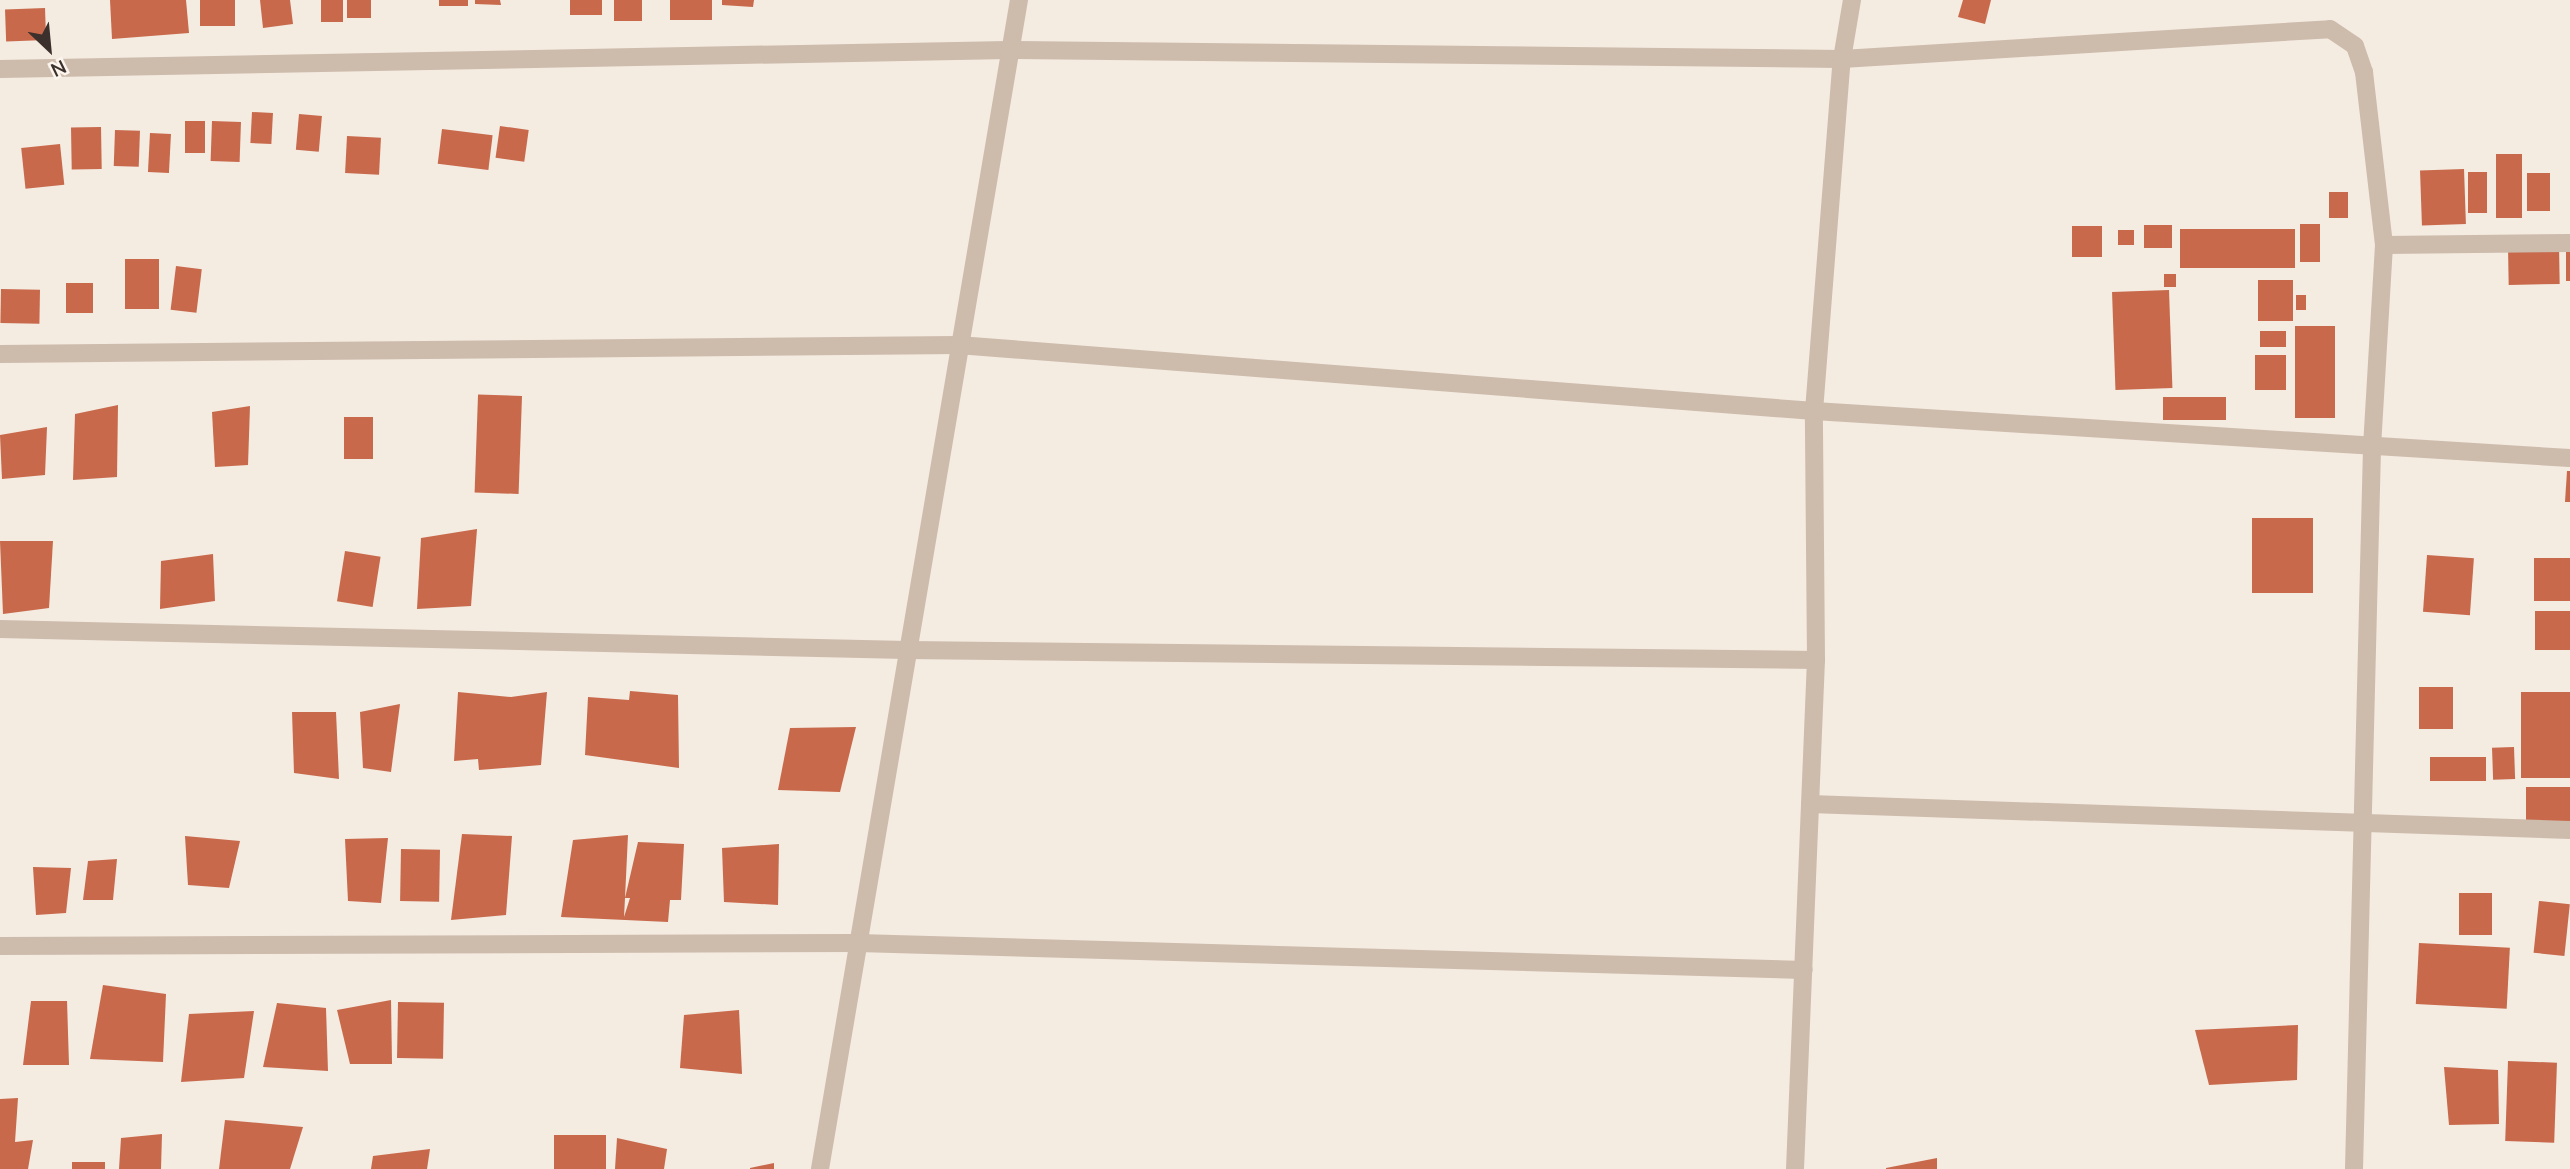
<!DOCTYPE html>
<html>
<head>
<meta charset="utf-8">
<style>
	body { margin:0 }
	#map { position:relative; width:2570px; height:1169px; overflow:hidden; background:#f4ebe1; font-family:"Nunito Sans",sans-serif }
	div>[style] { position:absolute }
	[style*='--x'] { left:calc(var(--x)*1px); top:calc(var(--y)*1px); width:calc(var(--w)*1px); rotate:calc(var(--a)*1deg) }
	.building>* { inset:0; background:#c8694b; transform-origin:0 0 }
	.minor>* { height:18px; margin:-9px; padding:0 9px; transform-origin:9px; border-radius:9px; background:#cdbbac }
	span { translate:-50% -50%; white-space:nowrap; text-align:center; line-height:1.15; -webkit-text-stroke:5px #fbf5ee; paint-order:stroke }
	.north { position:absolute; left:14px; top:14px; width:70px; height:70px; -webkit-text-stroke:5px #fbf5ee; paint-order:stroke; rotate:154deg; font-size:19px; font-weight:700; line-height:28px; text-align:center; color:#3b302b }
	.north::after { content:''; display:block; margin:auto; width:24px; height:32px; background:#3b302b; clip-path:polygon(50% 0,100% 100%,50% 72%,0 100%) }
</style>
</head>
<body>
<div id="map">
	<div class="building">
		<i style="clip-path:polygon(110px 0,186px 0,189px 33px,112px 39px)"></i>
		<i style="left:200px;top:0;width:35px;height:26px"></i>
		<i style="clip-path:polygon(260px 0,290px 0,293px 24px,263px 28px)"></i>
		<i style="left:321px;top:0;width:22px;height:22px"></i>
		<i style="left:347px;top:0;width:24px;height:18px"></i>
		<i style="left:439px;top:0;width:29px;height:6px"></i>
		<i style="clip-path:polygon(475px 0,500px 0,501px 5px,475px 4px)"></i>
		<i style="left:570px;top:0;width:32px;height:15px"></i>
		<i style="left:614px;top:0;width:28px;height:21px"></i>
		<i style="left:670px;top:0;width:42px;height:20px"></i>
		<i style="clip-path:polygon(722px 0,754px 0,753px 7px,722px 5px)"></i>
		<i style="clip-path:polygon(1963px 0,1991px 0,1985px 24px,1958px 17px)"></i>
		<i style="left:45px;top:8px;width:32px;height:40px;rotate:88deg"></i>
		<i style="left:252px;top:112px;width:21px;height:31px;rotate:3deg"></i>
		<i style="left:299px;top:114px;width:23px;height:36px;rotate:5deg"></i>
		<i style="left:185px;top:121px;width:20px;height:32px"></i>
		<i style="left:212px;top:121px;width:29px;height:40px;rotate:2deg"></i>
		<i style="left:500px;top:126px;width:29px;height:32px;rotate:8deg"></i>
		<i style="left:101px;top:127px;width:42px;height:30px;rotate:89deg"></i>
		<i style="left:442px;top:129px;width:51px;height:35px;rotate:7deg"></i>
		<i style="left:115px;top:130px;width:25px;height:36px;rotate:2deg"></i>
		<i style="left:150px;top:133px;width:21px;height:39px;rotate:3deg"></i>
		<i style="left:347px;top:136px;width:34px;height:37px;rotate:3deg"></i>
		<i style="left:60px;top:144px;width:41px;height:39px;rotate:84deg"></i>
		<i style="left:2496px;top:154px;width:26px;height:64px"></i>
		<i style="left:2464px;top:169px;width:55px;height:44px;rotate:88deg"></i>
		<i style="left:2468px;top:172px;width:19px;height:41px"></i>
		<i style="left:2527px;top:173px;width:23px;height:38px"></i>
		<i style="left:2329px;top:192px;width:19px;height:26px"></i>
		<i style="left:2300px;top:224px;width:20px;height:38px"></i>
		<i style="left:2144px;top:225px;width:28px;height:23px"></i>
		<i style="left:2072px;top:226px;width:30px;height:31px"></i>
		<i style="left:2180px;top:229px;width:115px;height:39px"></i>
		<i style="left:2118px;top:230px;width:16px;height:15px"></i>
		<i style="left:2559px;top:245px;width:39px;height:51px;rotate:89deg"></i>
		<i style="left:2566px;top:248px;width:4px;height:33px"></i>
		<i style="left:125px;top:259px;width:34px;height:50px"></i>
		<i style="left:176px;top:266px;width:26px;height:44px;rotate:7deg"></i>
		<i style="left:2164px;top:274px;width:12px;height:13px"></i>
		<i style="left:2258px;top:280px;width:35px;height:41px"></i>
		<i style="left:66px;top:283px;width:27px;height:30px"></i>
		<i style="left:1px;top:289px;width:39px;height:34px;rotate:1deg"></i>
		<i style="left:2169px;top:290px;width:98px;height:57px;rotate:88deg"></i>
		<i style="left:2296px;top:295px;width:10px;height:15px"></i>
		<i style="left:2295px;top:326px;width:40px;height:92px"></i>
		<i style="left:2260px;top:331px;width:26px;height:16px"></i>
		<i style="left:2255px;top:355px;width:31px;height:35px"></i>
		<i style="left:522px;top:396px;width:98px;height:44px;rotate:92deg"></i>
		<i style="left:2163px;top:397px;width:63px;height:23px"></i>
		<i style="clip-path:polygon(118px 405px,117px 477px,73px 480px,75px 414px)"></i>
		<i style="clip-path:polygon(250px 406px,248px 465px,215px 467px,212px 412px)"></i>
		<i style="left:344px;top:417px;width:29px;height:42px"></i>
		<i style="clip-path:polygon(47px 427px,45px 475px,2px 479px,0 435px)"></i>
		<i style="clip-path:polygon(2567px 471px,2570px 471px,2570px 502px,2565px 502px)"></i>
		<i style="left:2313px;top:518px;width:75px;height:61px;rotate:90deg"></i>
		<i style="clip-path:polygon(477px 529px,471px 606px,417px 609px,421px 538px)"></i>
		<i style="clip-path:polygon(0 541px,53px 541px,49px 608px,3px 614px)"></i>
		<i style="left:345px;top:551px;width:36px;height:51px;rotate:9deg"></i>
		<i style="clip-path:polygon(213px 554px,215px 601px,160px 609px,161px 561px)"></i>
		<i style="left:2427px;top:555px;width:47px;height:57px;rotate:4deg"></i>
		<i style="left:2534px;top:558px;width:36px;height:43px"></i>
		<i style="left:2535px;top:611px;width:35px;height:39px"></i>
		<i style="left:2419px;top:687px;width:34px;height:42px"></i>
		<i style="clip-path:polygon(630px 691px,678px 695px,679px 768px,585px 755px,588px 697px,629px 700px)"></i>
		<i style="clip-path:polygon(458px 692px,511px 697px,547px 692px,541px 765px,479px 770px,478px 759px,454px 761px)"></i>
		<i style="left:2570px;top:692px;width:86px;height:49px;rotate:90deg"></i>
		<i style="clip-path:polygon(400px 704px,391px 772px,363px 768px,360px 712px)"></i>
		<i style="clip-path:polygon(292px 712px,336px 712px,339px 779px,294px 773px)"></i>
		<i style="clip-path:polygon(856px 727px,840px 792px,778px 790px,790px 728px)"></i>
		<i style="left:2514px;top:747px;width:32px;height:22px;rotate:88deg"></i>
		<i style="left:2486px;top:757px;width:24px;height:56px;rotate:90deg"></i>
		<i style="left:2570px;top:787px;width:40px;height:44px;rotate:90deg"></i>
		<i style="clip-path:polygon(462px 834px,512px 836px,506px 915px,451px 920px)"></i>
		<i style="clip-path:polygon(evenodd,628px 835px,625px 898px,638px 842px,684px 844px,681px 900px,670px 900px,668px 922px,561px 917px,573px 840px,628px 835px,630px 898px,624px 917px,625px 898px,630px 898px)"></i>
		<i style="clip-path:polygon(185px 836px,240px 841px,229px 888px,188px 885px)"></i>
		<i style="clip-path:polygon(388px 838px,381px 903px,348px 901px,345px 839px)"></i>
		<i style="clip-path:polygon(779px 844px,778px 905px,724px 902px,722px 848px)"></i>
		<i style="left:401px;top:849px;width:39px;height:52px;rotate:1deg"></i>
		<i style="clip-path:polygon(117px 859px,113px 900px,83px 900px,88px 861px)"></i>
		<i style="clip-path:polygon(33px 867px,71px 868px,66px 913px,36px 915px)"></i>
		<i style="left:2459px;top:893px;width:33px;height:42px"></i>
		<i style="left:2539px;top:901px;width:31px;height:52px;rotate:6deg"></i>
		<i style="left:2419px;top:943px;width:91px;height:61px;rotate:3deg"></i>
		<i style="clip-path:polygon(103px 985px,166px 994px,163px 1062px,90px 1059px)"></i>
		<i style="clip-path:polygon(391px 1000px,392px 1064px,350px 1064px,337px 1010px)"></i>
		<i style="clip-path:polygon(31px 1001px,67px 1001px,69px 1065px,23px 1065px)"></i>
		<i style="left:398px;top:1002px;width:46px;height:56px;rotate:1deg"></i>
		<i style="clip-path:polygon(277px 1003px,326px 1008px,328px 1071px,263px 1067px)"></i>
		<i style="clip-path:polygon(739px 1010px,742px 1074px,680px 1068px,684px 1015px)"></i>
		<i style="clip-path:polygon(254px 1011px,244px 1078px,181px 1082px,189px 1014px)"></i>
		<i style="clip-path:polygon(2298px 1025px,2297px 1080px,2209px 1085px,2195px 1030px)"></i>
		<i style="left:2508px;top:1061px;width:49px;height:80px;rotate:2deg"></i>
		<i style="clip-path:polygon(2444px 1067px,2498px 1070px,2499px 1124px,2449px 1125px)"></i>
		<i style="clip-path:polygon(18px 1098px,15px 1142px,33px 1140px,28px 1169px,0 1169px,0 1099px)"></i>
		<i style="clip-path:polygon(225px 1120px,303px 1127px,290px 1169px,219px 1169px)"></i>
		<i style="clip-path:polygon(162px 1134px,161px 1169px,119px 1169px,121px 1138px)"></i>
		<i style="left:554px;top:1135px;width:52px;height:34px"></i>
		<i style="clip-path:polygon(617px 1138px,667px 1149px,664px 1169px,615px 1169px)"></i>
		<i style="clip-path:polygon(430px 1149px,427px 1169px,371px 1169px,373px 1156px)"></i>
		<i style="clip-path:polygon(1937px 1158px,1937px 1169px,1886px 1169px,1886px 1168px)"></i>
		<i style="left:72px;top:1162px;width:33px;height:7px"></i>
		<i style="clip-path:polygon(774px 1163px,774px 1169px,750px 1169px,750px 1168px)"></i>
	</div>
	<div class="minor">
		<i style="--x:0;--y:69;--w:1008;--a:-1.08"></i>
		<i style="--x:1008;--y:50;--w:834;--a:0.62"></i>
		<i style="--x:1842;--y:59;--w:489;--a:-3.5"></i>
		<i style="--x:2330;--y:29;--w:30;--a:34"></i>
		<i style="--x:2355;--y:46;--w:28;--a:71"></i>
		<i style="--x:2364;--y:72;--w:174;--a:83.4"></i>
		<i style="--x:2384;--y:245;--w:203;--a:93.4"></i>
		<i style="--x:2372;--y:448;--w:721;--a:91.43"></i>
		<i style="--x:2384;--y:245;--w:186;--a:-0.6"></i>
		<i style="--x:0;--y:354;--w:958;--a:-0.54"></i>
		<i style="--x:958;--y:345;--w:859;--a:4.41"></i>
		<i style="--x:1814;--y:411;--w:757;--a:3.56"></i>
		<i style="--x:0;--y:629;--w:907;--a:1.33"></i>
		<i style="--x:907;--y:650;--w:909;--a:0.63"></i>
		<i style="--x:1810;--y:804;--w:760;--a:1.96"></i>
		<i style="--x:0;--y:946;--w:858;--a:-0.2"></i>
		<i style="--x:858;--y:943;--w:946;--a:1.63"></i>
		<i style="--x:820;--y:1169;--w:1186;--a:-80.34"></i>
		<i style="--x:1795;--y:1169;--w:509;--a:-87.64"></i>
		<i style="--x:1816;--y:660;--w:249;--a:-90.5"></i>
		<i style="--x:1814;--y:411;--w:353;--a:-85.5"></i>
		<i style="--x:1842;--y:59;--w:60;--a:-80.4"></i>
	</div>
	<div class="north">N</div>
</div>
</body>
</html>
